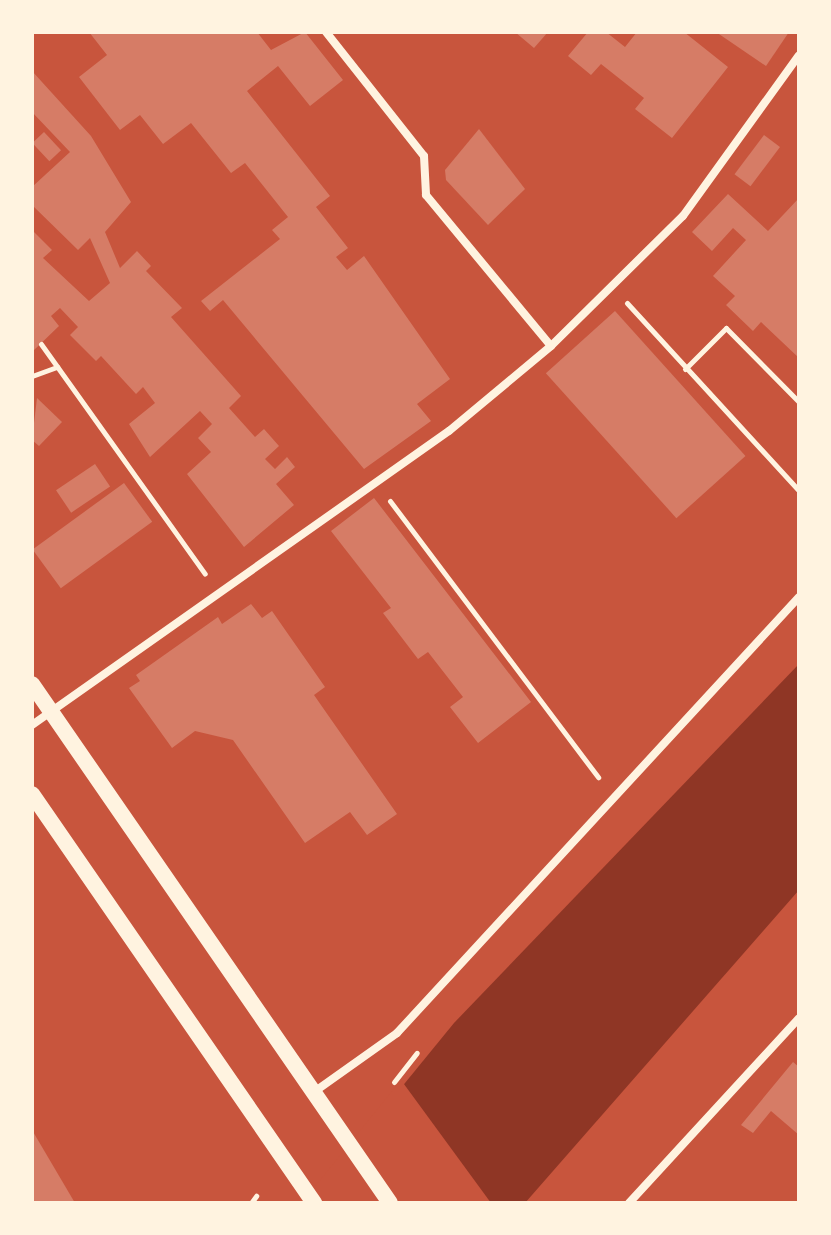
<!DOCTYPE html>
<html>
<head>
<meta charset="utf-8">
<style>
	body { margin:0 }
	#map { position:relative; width:831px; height:1235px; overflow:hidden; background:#c8553d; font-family:"Golos Text",sans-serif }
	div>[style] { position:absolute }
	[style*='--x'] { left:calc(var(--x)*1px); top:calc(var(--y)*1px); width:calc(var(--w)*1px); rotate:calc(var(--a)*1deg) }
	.water>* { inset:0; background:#8f3625 }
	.pier>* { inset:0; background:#c8553d }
	.building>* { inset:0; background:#d67c66; transform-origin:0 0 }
	.path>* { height:5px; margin:-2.5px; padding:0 2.5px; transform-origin:2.5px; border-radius:2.5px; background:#fff3e0 }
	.minor>* { height:8px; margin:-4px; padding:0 4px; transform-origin:4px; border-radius:4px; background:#fff3e0 }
	.secondary>* { height:16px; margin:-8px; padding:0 8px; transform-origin:8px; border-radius:8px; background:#fff3e0 }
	span { translate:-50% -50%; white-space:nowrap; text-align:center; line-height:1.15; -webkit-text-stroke:6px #fff3e0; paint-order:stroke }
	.frame { position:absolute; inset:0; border:34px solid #fff3e0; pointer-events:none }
</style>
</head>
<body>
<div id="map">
	<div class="water">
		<i style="clip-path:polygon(799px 664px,799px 890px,525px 1203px,307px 1203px,454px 1023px)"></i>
	</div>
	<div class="pier">
		<i style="clip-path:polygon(401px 1080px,491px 1203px,303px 1203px,304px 1200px)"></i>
	</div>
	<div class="building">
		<i style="clip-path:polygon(89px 32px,257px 32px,271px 50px,305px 32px,343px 80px,310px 106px,278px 66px,247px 91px,330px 196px,316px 207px,348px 248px,336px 257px,347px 270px,364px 256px,450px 379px,417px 404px,431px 421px,364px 469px,223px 300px,210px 311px,201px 301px,280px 239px,272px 230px,288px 217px,245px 163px,231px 173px,191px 123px,163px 144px,140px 115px,120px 130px,79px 77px,107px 55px)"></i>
		<i style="clip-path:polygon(515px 32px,548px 32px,534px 48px)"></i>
		<i style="clip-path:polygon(588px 32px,606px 32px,625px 47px,637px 32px,684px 32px,728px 67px,672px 138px,635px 109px,644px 98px,601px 64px,591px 75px,568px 56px)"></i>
		<i style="clip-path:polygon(716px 32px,789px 32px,766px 66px)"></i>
		<i style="clip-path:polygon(32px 71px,91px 136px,131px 202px,105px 232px,120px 268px,137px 251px,151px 266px,146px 271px,182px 308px,171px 317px,241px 396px,229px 408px,255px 437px,264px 429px,279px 446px,265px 459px,275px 469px,287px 457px,295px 467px,276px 484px,294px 505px,244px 547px,187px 474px,211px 452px,198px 438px,212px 424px,200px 411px,150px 457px,129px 424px,155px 403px,143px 387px,136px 394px,101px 356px,96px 361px,70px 335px,78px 327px,60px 308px,51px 316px,59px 326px,32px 352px,32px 230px,52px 250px,43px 258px,89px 301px,110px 283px,90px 238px,78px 250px,32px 205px,32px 187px,70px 152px,32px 112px)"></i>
		<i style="clip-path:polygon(479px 129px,525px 189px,488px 225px,446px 180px,445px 170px)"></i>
		<i style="left:44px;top:132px;width:25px;height:16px;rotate:47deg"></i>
		<i style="left:764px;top:135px;width:20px;height:49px;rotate:37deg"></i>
		<i style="clip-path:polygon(728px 194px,768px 231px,799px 198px,799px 358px,761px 322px,753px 331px,726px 305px,735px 296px,713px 276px,746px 240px,733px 228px,712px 251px,692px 232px)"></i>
		<i style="left:615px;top:311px;width:195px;height:93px;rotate:48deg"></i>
		<i style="clip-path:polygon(37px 398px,62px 422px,39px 446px,32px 440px)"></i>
		<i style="left:95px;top:464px;width:27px;height:47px;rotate:56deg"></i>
		<i style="left:124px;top:483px;width:48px;height:113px;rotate:54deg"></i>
		<i style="clip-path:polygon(374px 498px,531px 702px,478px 743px,450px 707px,463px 697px,428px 652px,418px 659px,383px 613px,391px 608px,331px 531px)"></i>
		<i style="clip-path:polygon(251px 604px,262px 618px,272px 611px,325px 687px,314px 695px,397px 814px,367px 835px,350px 812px,305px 843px,233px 740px,195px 731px,172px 748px,129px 688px,140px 681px,136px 675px,218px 617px,222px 624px)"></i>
		<i style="clip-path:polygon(793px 1062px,799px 1067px,799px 1135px,771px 1111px,753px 1133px,741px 1125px)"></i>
		<i style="clip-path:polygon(32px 1130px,75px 1203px,32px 1203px)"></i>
	</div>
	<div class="path">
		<i style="--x:627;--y:303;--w:255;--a:47.5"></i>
		<i style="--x:41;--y:344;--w:282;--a:54.5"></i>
		<i style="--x:685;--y:369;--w:58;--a:-45"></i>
		<i style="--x:726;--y:328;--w:104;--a:45.4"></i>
		<i style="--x:32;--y:376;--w:27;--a:-20"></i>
		<i style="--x:390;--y:501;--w:346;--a:53"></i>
		<i style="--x:394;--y:1082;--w:37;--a:-52"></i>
		<i style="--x:251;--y:1203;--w:9;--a:-54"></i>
	</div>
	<div class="minor">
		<i style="--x:326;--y:32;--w:158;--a:51.7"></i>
		<i style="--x:424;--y:156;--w:39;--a:87"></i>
		<i style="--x:426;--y:195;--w:196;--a:50.4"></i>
		<i style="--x:32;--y:725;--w:510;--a:-35.19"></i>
		<i style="--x:449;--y:431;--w:133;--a:-39.8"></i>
		<i style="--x:551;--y:346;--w:185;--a:-44.6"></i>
		<i style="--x:683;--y:216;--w:198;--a:-54.2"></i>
		<i style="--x:314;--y:1092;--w:102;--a:-35.4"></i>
		<i style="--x:397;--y:1033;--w:593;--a:-47.32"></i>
		<i style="--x:629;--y:1203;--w:251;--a:-47.4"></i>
	</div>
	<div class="secondary">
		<i style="--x:32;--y:684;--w:630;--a:55.4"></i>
		<i style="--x:32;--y:794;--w:497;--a:55.4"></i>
	</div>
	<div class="frame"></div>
</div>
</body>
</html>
